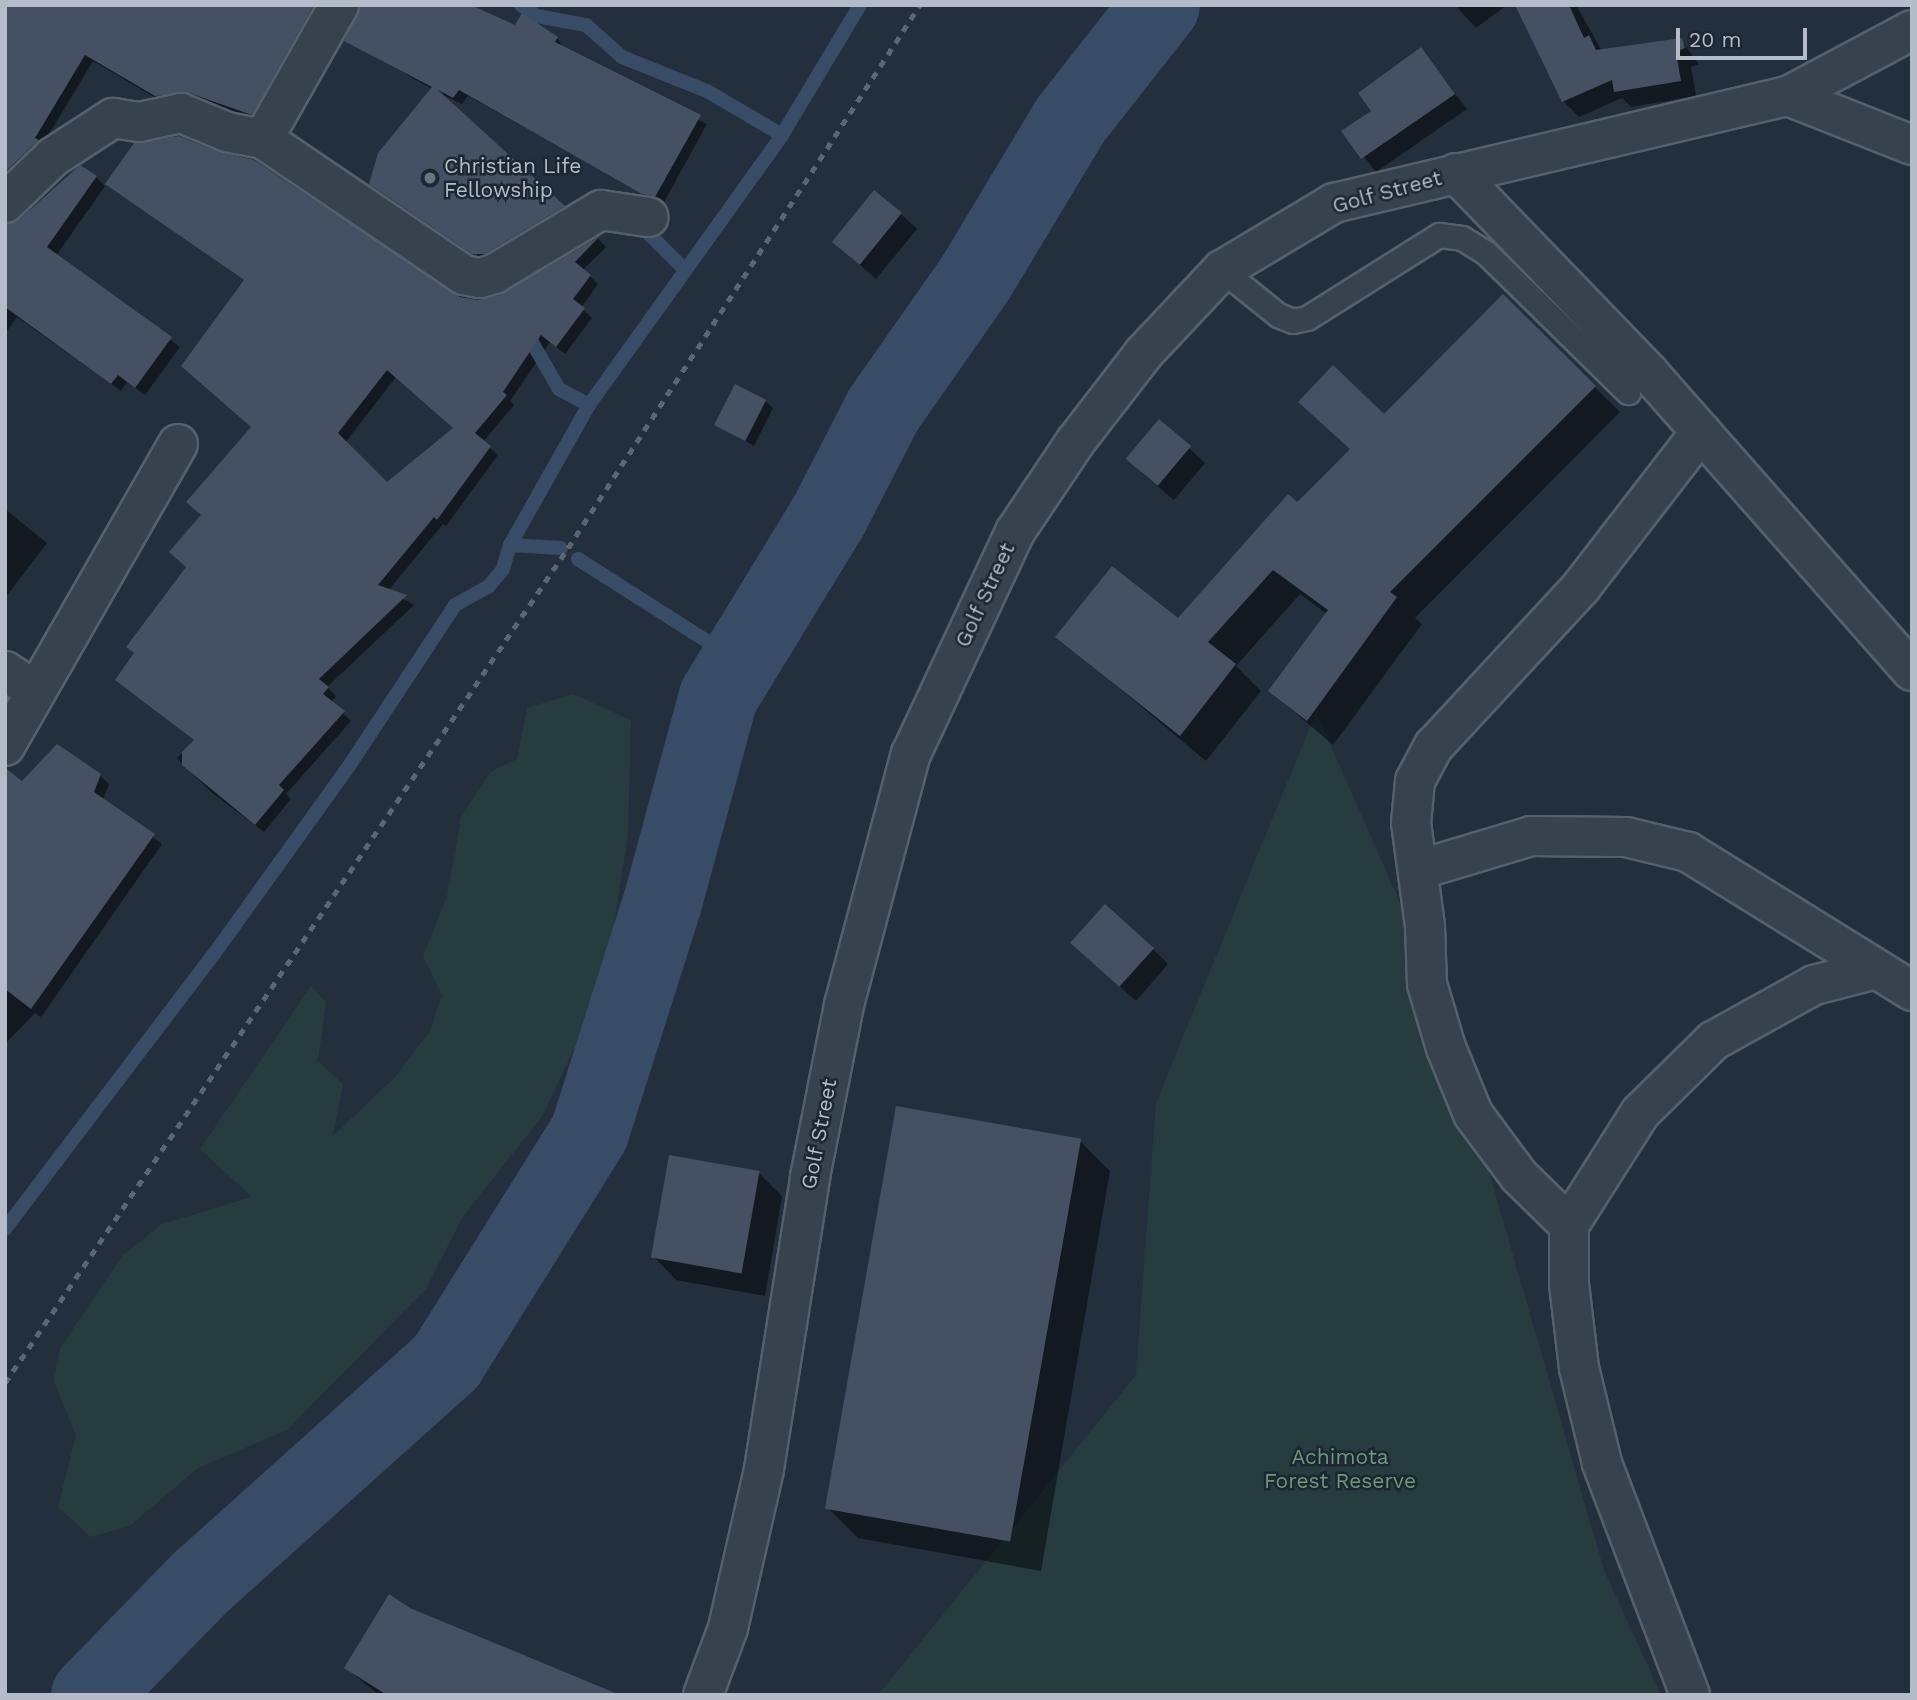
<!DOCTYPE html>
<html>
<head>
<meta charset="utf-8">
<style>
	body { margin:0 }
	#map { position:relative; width:1917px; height:1700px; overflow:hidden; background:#242f3e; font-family:"Work Sans",sans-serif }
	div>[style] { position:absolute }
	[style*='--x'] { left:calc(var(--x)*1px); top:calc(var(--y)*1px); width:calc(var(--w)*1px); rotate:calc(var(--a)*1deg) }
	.green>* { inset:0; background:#263c3f }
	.shadow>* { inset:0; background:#0007 }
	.stream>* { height:14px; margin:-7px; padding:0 7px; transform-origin:7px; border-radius:7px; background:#394c67 }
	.river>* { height:79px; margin:-39.5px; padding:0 39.5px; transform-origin:39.5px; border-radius:39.5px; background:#394c67 }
	.building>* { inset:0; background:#455162; transform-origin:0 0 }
	.roads { filter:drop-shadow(2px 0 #565f6c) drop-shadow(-2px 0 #565f6c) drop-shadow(0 2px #565f6c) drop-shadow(0 -2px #565f6c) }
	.lane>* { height:23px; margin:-11.5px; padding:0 11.5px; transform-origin:11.5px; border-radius:11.5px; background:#38414e }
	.street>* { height:38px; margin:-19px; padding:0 19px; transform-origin:19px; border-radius:19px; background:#38414e }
	.rail>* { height:5px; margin-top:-2.5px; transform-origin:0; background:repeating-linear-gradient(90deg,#5a6575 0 7px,transparent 0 14px) }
	.dots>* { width:19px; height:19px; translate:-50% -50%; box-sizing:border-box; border:4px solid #1d2633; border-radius:50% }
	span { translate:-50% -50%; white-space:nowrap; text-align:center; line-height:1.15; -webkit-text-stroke:5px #1d2633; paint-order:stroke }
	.poi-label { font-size:21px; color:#b4bcc9 }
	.left { translate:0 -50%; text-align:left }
	.street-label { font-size:21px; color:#b4bcc9 }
	.park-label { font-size:21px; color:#6b9a76 }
	.frame { position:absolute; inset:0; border:7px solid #b4bcc9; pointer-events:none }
	.scale { position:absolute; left:1676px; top:28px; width:131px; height:32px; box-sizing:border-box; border:4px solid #b4bcc9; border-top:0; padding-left:9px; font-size:21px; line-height:24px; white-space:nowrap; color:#b4bcc9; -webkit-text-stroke:5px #1d2633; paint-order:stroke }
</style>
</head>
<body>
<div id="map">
	<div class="green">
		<i style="clip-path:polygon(573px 694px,631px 720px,628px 835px,605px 982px,543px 1115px,462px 1218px,426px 1289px,287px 1430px,198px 1468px,131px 1525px,91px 1537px,58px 1507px,76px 1435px,54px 1381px,60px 1348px,123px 1255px,162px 1224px,252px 1197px,200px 1149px,311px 986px,326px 1002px,318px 1061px,343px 1084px,333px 1136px,396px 1076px,430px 1031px,442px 995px,423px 956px,447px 896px,461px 817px,490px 772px,517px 759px,527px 708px)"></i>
		<i style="clip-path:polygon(1316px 712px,1432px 975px,1604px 1570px,1661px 1695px,878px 1695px,1136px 1375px,1156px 1103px)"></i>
	</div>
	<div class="shadow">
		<i style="clip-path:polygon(5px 5px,325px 5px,260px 121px,198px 100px,164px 103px,93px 61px,42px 146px,5px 187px)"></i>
		<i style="clip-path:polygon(1455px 5px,1507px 5px,1476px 28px)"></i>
		<i style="clip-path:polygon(1518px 5px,1576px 5px,1602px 51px,1681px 40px,1699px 64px,1691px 67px,1696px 96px,1631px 107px,1622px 98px,1579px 117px,1563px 101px)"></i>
		<i style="clip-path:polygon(515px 28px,557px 38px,564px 48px,707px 124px,663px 204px,468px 96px,462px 104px,441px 94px,571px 215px,488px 262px,371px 184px,432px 89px,346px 40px)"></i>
		<i style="clip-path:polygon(1421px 50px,1467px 109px,1376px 172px,1344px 131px,1373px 111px)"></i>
		<i style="clip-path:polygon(96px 177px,105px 186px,56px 256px,180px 347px,145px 395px,127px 382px,121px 391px,17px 317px,5px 334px,5px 223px,20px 221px)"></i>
		<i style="clip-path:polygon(evenodd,107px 184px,476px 301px,506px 295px,598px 239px,606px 247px,583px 270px,598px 284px,581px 308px,592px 318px,565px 354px,550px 342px,510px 401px,514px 405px,483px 442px,498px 455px,446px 526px,443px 524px,388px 591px,414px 605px,327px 687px,336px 696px,331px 702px,351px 721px,286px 794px,291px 799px,264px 832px,212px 793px,177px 758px,195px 741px,117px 680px,188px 567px,202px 515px,253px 427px,245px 281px,107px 184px,396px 377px,455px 429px,386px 484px,345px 443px,396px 377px)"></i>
		<i style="clip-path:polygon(901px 214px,917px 229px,876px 279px,834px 242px)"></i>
		<i style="clip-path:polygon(1503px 297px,1620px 412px,1415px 618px,1422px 624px,1333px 745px,1270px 691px,1327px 614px,1300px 594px,1236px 666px,1261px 691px,1206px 761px,1058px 637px,1178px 620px)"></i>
		<i style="clip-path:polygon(765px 401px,773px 408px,754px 446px,718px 425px)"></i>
		<i style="clip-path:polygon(1160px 421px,1205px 463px,1174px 500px,1143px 474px)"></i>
		<i style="clip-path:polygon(5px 509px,47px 543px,5px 598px)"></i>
		<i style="clip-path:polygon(100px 775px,109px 784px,103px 800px,162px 844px,41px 1017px,35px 1013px,5px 1044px,5px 785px)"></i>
		<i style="clip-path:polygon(1153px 949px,1168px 964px,1136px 1001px,1088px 958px)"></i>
		<i style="clip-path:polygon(1080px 1141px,1110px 1171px,1041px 1571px,858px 1538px,828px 1508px)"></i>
		<i style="clip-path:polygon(759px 1173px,782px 1196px,765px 1296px,676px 1280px,653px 1256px)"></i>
		<i style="clip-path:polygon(410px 1609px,612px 1695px,379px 1695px,346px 1668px)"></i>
	</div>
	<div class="stream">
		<i style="--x:521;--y:5;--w:19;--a:35"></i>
		<i style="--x:537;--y:16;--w:50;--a:10.4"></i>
		<i style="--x:586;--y:25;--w:48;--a:41.6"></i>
		<i style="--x:622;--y:57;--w:92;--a:21.8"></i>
		<i style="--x:707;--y:91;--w:87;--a:30.4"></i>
		<i style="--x:638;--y:223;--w:66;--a:45"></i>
		<i style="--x:526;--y:332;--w:66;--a:59.9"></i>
		<i style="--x:559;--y:389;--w:34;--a:28"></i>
		<i style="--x:510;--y:545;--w:51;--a:3.4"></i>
		<i style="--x:578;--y:559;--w:156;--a:32.5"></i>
		<i style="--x:710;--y:643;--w:54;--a:81.4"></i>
		<i style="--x:5;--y:1229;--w:345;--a:-52.8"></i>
		<i style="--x:214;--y:954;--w:231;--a:-54.3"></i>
		<i style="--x:349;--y:766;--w:193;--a:-56.6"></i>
		<i style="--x:455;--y:605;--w:38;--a:-29"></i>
		<i style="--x:488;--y:587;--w:23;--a:-50"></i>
		<i style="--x:503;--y:569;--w:25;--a:-74"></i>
		<i style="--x:510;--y:545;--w:161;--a:-60.6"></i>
		<i style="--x:589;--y:405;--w:332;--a:-54.4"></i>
		<i style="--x:782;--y:135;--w:152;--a:-59"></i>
	</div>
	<div class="river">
		<i style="--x:90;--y:1695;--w:158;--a:-45.8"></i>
		<i style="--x:200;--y:1582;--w:331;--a:-41.9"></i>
		<i style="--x:446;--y:1361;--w:270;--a:-58"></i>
		<i style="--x:589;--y:1132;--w:241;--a:-72.4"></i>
		<i style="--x:662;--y:902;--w:213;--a:-74.8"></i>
		<i style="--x:718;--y:696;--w:211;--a:-58.6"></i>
		<i style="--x:828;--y:516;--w:120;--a:-62.8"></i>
		<i style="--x:883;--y:409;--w:162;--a:-55"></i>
		<i style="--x:976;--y:276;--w:181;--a:-59"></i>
		<i style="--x:1069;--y:121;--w:147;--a:-51.9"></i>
	</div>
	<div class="building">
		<i style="clip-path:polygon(5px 5px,314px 5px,252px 115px,189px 93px,155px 96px,85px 55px,35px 138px,39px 140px,5px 172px)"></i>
		<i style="clip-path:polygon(361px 5px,471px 5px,515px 25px,522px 13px,558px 37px,555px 42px,701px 115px,655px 197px,642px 194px,459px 90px,453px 98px,438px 90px,565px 206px,485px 254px,472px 254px,369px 184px,378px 153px,432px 87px,344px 41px)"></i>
		<i style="clip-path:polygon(1515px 5px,1569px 5px,1584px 38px,1589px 35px,1596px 50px,1682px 38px,1685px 48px,1676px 52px,1681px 81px,1614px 92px,1612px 80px,1562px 102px)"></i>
		<i style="clip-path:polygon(1421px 47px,1455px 94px,1361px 159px,1341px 131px,1371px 111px,1358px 93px)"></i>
		<i style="clip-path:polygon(evenodd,179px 136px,219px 152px,254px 160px,460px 297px,477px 300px,500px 295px,599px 237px,575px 262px,591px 275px,573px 299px,585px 308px,556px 347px,541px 335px,503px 392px,507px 395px,475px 433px,491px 446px,437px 520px,434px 517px,378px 585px,407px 595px,319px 679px,329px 687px,323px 694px,345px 711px,279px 785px,284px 790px,255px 825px,182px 765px,182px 752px,194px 740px,115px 680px,134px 653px,126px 647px,186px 567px,169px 552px,201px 515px,186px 502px,251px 427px,181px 366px,244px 280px,105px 184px,134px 143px,179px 136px,387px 370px,453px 428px,387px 482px,338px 433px,387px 370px)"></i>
		<i style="clip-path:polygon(80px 165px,97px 176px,47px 247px,172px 337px,135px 388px,118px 375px,111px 384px,5px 307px,5px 224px,20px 219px)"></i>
		<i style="left:874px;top:190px;width:36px;height:67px;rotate:39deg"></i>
		<i style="clip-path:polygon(1503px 294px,1596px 386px,1390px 592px,1397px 597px,1307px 721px,1268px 691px,1328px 610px,1273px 570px,1208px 642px,1236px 664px,1180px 736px,1055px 637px,1112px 566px,1178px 618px,1288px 494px,1297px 502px,1350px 449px,1298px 402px,1333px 365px,1384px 414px)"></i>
		<i style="left:735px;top:384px;width:35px;height:46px;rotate:27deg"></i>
		<i style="left:1159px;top:419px;width:42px;height:52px;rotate:40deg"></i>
		<i style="clip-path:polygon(57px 744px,101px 774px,94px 792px,155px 834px,31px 1009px,5px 989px,5px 768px,22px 781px)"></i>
		<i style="left:1105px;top:904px;width:66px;height:52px;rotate:42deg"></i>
		<i style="left:896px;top:1106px;width:188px;height:409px;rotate:10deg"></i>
		<i style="left:669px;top:1155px;width:92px;height:104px;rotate:10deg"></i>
		<i style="clip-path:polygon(389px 1594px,410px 1608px,620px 1695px,387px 1695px,344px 1668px)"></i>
	</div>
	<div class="roads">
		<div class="lane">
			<i style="--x:1222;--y:270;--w:72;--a:38.8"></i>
			<i style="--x:1278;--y:315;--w:16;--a:22"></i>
			<i style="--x:1293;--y:321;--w:14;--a:-12"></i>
			<i style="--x:1307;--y:318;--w:156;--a:-32.2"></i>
			<i style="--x:1439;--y:235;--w:23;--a:7"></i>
			<i style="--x:1462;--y:238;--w:28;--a:32"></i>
			<i style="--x:1486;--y:253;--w:199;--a:44.4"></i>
		</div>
		<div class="street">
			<i style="--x:1788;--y:96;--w:133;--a:21.6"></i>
			<i style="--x:263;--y:139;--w:154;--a:-60.4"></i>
			<i style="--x:1456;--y:173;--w:278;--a:46"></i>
			<i style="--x:1649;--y:373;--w:397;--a:48.6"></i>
			<i style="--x:5;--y:203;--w:66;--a:-43.8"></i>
			<i style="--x:53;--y:157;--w:72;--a:-33"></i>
			<i style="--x:113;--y:118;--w:26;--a:9"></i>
			<i style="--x:139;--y:122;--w:43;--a:-12.1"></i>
			<i style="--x:181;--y:113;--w:50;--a:22.4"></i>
			<i style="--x:227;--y:132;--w:37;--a:11"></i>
			<i style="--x:263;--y:139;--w:243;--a:34.1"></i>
			<i style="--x:464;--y:275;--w:16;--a:11"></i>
			<i style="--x:480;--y:278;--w:15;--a:-16"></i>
			<i style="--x:494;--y:274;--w:125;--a:-30.9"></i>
			<i style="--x:601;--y:210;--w:48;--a:8.5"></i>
			<i style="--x:5;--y:671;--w:37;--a:33"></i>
			<i style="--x:5;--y:746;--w:348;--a:-60.2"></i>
			<i style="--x:1418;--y:870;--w:118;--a:-16.7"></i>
			<i style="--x:1531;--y:836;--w:95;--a:0.6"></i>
			<i style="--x:1626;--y:837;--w:64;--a:13.6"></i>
			<i style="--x:1688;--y:852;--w:264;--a:31.8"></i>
			<i style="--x:1569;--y:1225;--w:70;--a:-135.6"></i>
			<i style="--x:1519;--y:1176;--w:77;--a:-126.6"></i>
			<i style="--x:1473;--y:1114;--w:71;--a:-112.2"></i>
			<i style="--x:1446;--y:1048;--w:67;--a:-106.5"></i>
			<i style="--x:1427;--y:984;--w:58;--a:-92"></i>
			<i style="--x:1425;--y:926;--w:104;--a:-97.7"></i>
			<i style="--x:1411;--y:823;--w:42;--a:-84.6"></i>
			<i style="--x:1415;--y:781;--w:40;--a:-62"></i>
			<i style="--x:1434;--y:746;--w:217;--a:-47.2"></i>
			<i style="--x:1581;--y:587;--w:196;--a:-52.3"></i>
			<i style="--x:703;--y:1695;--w:72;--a:-69.5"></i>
			<i style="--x:728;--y:1628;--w:163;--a:-77.2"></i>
			<i style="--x:764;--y:1469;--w:296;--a:-81"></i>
			<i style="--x:810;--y:1177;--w:175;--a:-78.8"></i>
			<i style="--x:844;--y:1005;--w:260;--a:-75.1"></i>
			<i style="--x:911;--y:754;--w:245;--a:-64.9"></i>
			<i style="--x:1015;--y:532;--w:110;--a:-56.2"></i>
			<i style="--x:1076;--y:441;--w:111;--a:-52.3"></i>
			<i style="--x:1144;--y:353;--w:114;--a:-46.8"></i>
			<i style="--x:1222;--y:270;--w:131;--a:-30.9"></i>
			<i style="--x:1334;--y:203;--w:466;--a:-13.3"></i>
			<i style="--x:1788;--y:96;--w:140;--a:-28"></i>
			<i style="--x:1690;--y:1695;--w:248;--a:-110.8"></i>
			<i style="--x:1602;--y:1463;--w:98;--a:-103.6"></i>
			<i style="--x:1579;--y:1368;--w:85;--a:-96.8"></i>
			<i style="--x:1569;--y:1284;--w:59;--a:-90"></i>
			<i style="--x:1569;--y:1225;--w:133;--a:-57.6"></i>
			<i style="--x:1640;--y:1113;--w:103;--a:-44.6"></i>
			<i style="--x:1713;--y:1041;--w:115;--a:-29"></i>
			<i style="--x:1814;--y:985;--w:61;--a:-14.3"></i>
		</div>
	</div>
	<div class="rail">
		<i style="--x:5;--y:1383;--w:1007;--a:-56.01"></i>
		<i style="--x:568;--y:548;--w:647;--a:-57.05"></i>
	</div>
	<div class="dots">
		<i style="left:430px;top:178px;background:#6b7280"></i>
	</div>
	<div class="poi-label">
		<span class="left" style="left:444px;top:178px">Christian Life<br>Fellowship</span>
	</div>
	<div class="street-label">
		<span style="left:1387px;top:192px;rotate:-15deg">Golf Street</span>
		<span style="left:985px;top:595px;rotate:-65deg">Golf Street</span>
		<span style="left:819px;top:1134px;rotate:-79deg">Golf Street</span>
	</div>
	<div class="park-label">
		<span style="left:1340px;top:1469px">Achimota<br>Forest Reserve</span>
	</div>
	<div class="frame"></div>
	<div class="scale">20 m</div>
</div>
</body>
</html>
